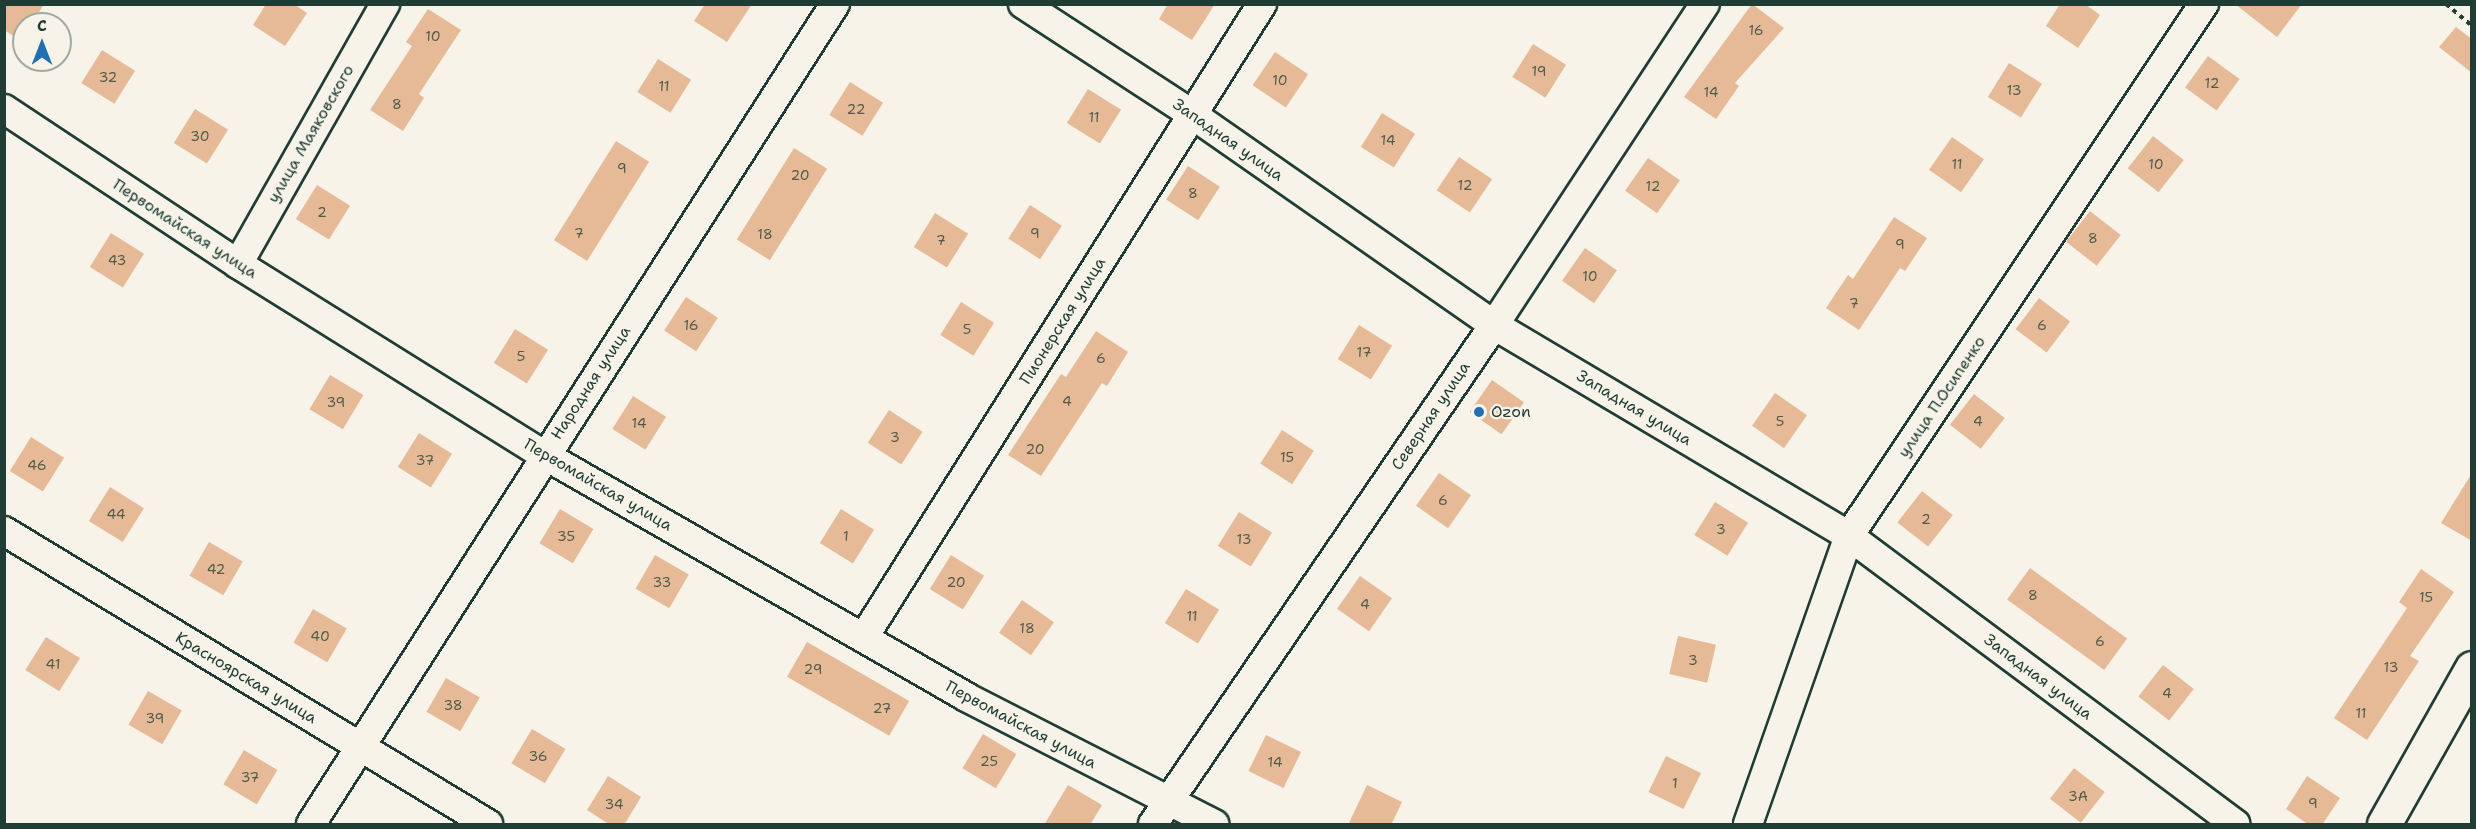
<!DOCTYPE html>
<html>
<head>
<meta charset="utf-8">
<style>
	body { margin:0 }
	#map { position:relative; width:2476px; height:829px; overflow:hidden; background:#f7f3e8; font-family:"Shantell Sans",sans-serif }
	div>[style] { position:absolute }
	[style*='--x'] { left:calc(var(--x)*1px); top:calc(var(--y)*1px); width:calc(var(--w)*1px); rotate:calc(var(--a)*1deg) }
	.building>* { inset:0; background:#e6ba96; transform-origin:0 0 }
	.path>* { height:4px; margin-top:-2px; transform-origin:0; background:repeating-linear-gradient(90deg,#1f3d34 0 4.5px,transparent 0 9px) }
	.roads { filter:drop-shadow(2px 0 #1f3d34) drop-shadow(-2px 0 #1f3d34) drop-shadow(0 2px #1f3d34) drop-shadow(0 -2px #1f3d34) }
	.minor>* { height:28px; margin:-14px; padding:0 14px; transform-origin:14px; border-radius:14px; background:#f7f3e8 }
	.major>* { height:33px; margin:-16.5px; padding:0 16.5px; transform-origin:16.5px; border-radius:16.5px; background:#f7f3e8 }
	.dots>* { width:16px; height:16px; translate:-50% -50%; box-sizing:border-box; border:3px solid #f7f3e8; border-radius:50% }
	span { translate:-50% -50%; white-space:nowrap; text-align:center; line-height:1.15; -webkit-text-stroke:4.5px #f7f3e8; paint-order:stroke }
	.number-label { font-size:14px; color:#515c4c }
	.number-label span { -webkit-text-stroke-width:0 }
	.street-label { font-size:16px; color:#1f3d34 }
	.poi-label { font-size:16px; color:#1f3d34 }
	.left { translate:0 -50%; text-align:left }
	.frame { position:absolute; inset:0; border:6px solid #1f3d34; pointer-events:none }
	.north { position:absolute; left:12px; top:12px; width:60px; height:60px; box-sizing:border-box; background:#f7f3e8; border:2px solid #a1aaa0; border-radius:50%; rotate:0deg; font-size:16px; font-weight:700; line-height:24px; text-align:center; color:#1f3d34 }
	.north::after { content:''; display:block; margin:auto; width:21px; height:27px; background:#1f6fb2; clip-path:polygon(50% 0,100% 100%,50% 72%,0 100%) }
</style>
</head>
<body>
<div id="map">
	<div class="building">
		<i style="clip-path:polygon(4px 4px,44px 4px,32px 24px,24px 24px,21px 41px,4px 30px)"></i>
		<i style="clip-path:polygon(266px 4px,294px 4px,307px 13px,285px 46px,253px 25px)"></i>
		<i style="clip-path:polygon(705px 4px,752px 4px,727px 42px,694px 21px)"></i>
		<i style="clip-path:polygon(1168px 4px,1215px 4px,1192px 40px,1159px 19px)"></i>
		<i style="clip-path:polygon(1752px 4px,1784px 28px,1735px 83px,1739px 86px,1716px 119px,1684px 97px)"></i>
		<i style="clip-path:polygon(2060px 4px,2085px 4px,2100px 15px,2078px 48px,2046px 26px)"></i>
		<i style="clip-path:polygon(2235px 4px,2302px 4px,2277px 37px)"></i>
		<i style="clip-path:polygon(428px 9px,461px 30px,419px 94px,424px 98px,403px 131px,370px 110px,412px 46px,406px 42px)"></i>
		<i style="clip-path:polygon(2456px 27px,2472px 39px,2472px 73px,2439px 47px)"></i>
		<i style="left:1533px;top:44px;width:39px;height:39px;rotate:32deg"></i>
		<i style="left:102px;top:50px;width:39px;height:39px;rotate:32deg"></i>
		<i style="left:1275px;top:52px;width:40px;height:40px;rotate:34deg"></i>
		<i style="left:2208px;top:56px;width:39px;height:39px;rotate:36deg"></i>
		<i style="left:658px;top:59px;width:39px;height:39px;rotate:32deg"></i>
		<i style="left:2009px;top:63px;width:39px;height:40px;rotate:32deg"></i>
		<i style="left:850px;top:82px;width:39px;height:39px;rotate:32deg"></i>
		<i style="left:1088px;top:89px;width:39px;height:40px;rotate:32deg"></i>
		<i style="left:195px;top:109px;width:39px;height:40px;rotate:32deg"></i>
		<i style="left:1382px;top:113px;width:39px;height:40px;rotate:32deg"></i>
		<i style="left:2153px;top:136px;width:39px;height:41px;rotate:38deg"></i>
		<i style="left:1952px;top:137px;width:39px;height:40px;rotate:35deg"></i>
		<i style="left:616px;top:141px;width:39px;height:117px;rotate:32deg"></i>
		<i style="left:794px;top:148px;width:39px;height:108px;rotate:32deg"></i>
		<i style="left:1459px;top:157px;width:40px;height:40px;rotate:34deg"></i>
		<i style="left:1648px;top:158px;width:39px;height:40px;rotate:35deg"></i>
		<i style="left:1188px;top:166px;width:38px;height:40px;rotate:33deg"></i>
		<i style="left:317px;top:185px;width:39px;height:40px;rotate:32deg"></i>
		<i style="left:1030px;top:205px;width:38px;height:40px;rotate:33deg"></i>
		<i style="left:2090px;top:211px;width:39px;height:39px;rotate:38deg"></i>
		<i style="left:935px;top:213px;width:39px;height:40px;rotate:32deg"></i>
		<i style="clip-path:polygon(1894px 217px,1927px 238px,1905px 271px,1900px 268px,1859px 330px,1826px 308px,1848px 275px,1853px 279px)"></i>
		<i style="left:111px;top:233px;width:39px;height:40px;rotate:32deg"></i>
		<i style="left:1585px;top:248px;width:39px;height:40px;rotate:35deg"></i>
		<i style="left:686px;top:297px;width:38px;height:40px;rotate:33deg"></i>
		<i style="left:2039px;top:298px;width:39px;height:39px;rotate:37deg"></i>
		<i style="left:961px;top:302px;width:39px;height:39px;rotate:32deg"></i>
		<i style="left:1359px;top:325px;width:39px;height:40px;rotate:32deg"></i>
		<i style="left:515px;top:329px;width:39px;height:40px;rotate:32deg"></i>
		<i style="clip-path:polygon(1096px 331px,1128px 352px,1107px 386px,1102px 383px,1041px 476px,1008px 455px,1061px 374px,1066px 377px)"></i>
		<i style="left:330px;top:375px;width:39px;height:40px;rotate:31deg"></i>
		<i style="left:1492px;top:380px;width:39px;height:39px;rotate:35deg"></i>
		<i style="left:1775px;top:393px;width:39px;height:40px;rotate:35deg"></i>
		<i style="left:1974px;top:394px;width:39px;height:39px;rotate:38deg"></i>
		<i style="left:633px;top:396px;width:39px;height:39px;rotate:32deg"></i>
		<i style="left:889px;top:410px;width:40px;height:39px;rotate:33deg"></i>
		<i style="left:1282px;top:430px;width:38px;height:40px;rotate:33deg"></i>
		<i style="left:419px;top:433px;width:39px;height:40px;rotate:32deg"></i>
		<i style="left:31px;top:437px;width:39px;height:40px;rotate:32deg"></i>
		<i style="left:1439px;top:473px;width:39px;height:40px;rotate:35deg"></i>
		<i style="clip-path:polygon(2472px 473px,2472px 541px,2441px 523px)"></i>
		<i style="left:110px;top:487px;width:40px;height:40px;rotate:32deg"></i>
		<i style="left:1922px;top:491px;width:39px;height:40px;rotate:38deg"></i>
		<i style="left:1715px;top:502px;width:39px;height:39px;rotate:32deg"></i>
		<i style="left:560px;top:509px;width:39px;height:40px;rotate:31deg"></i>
		<i style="left:841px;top:509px;width:39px;height:40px;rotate:32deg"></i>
		<i style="left:1239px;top:512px;width:39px;height:40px;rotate:32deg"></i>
		<i style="left:209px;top:542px;width:39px;height:39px;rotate:30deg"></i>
		<i style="left:655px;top:555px;width:39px;height:39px;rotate:30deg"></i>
		<i style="left:951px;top:555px;width:39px;height:40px;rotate:32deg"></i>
		<i style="left:2030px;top:568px;width:120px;height:39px;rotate:36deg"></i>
		<i style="clip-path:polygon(2421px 569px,2454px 592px,2410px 656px,2419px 661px,2367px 740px,2334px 718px,2407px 608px,2399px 602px)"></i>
		<i style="left:1360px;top:576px;width:39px;height:40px;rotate:35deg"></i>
		<i style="left:1186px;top:589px;width:39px;height:40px;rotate:32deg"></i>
		<i style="left:1022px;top:600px;width:39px;height:40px;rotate:35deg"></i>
		<i style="left:313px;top:609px;width:39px;height:39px;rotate:30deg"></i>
		<i style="left:1678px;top:636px;width:39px;height:39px;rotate:13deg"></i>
		<i style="left:46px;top:637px;width:40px;height:39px;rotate:32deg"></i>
		<i style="left:807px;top:642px;width:118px;height:40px;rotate:30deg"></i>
		<i style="left:2163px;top:665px;width:39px;height:40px;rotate:38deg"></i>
		<i style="left:446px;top:678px;width:39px;height:39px;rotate:30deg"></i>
		<i style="left:148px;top:691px;width:39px;height:39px;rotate:30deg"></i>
		<i style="left:532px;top:729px;width:39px;height:40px;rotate:31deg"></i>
		<i style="left:983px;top:734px;width:39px;height:40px;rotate:31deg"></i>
		<i style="left:1266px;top:735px;width:39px;height:40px;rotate:26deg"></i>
		<i style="left:244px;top:750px;width:39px;height:40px;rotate:31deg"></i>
		<i style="left:1666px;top:756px;width:39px;height:40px;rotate:26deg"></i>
		<i style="left:2074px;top:768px;width:39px;height:39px;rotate:38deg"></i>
		<i style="clip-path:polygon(608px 776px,641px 797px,624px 825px,610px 825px,587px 810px)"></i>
		<i style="clip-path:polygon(2307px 776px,2340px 798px,2322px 825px,2309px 825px,2286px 809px)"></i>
		<i style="clip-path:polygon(1068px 785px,1102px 805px,1090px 825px,1044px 825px)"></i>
		<i style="clip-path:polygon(1367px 785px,1402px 802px,1391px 825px,1348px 825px)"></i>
	</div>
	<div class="path">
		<i style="--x:2446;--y:4;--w:34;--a:40"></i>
	</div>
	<div class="roads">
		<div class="minor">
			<i style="--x:1023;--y:4;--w:203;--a:33.1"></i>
			<i style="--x:1193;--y:115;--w:367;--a:34.9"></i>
			<i style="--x:1494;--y:325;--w:413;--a:30.7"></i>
			<i style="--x:1849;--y:536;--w:482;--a:36.7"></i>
			<i style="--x:4;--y:109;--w:281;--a:33.5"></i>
			<i style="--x:238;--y:264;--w:361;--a:32"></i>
			<i style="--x:544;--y:455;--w:486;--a:29.8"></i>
			<i style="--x:966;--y:697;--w:279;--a:27.1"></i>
			<i style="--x:238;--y:264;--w:299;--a:-60.5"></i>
			<i style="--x:4;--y:531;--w:566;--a:31.19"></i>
			<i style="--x:864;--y:637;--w:748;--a:-57.84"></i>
			<i style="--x:311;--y:824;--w:973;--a:-57.42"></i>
			<i style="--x:1153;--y:824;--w:604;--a:-55.65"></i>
			<i style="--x:1494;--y:325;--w:384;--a:-56.7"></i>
			<i style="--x:1748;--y:824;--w:305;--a:-70.7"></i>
			<i style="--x:1849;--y:536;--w:640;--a:-56.29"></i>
		</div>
		<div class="major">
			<i style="--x:2384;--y:824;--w:179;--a:-60.6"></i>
		</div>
	</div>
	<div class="dots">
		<i style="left:1479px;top:412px;background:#1f6fb2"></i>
	</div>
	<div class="number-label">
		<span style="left:1756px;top:30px">16</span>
		<span style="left:433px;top:36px">10</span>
		<span style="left:1539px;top:71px">19</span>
		<span style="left:108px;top:77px">32</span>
		<span style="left:1280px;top:80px">10</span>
		<span style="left:2212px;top:83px">12</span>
		<span style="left:664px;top:86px">11</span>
		<span style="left:2014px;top:90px">13</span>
		<span style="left:1711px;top:92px">14</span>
		<span style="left:397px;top:104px">8</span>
		<span style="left:856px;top:109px">22</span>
		<span style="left:1094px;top:117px">11</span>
		<span style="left:200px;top:136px">30</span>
		<span style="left:1388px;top:140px">14</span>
		<span style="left:1957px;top:164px">11</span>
		<span style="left:2156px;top:164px">10</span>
		<span style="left:622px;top:168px">9</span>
		<span style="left:800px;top:175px">20</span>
		<span style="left:1465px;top:185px">12</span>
		<span style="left:1653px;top:186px">12</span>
		<span style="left:1193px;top:193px">8</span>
		<span style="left:322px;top:212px">2</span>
		<span style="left:579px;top:233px">7</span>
		<span style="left:1035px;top:233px">9</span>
		<span style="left:765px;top:234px">18</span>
		<span style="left:2093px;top:238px">8</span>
		<span style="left:941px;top:240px">7</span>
		<span style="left:1900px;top:244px">9</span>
		<span style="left:117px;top:260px">43</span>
		<span style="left:1590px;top:276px">10</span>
		<span style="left:1854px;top:303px">7</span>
		<span style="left:691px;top:325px">16</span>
		<span style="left:2042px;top:325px">6</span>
		<span style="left:967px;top:329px">5</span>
		<span style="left:1364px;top:352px">17</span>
		<span style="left:521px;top:356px">5</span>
		<span style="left:1101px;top:358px">6</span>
		<span style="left:1067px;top:401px">4</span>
		<span style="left:336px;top:402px">39</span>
		<span style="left:1780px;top:421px">5</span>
		<span style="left:1978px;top:421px">4</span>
		<span style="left:639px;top:423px">14</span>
		<span style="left:895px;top:437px">3</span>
		<span style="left:1035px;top:449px">20</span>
		<span style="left:1287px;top:457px">15</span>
		<span style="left:425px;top:460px">37</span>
		<span style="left:37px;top:465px">46</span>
		<span style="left:1443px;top:500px">6</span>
		<span style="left:116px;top:514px">44</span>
		<span style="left:1926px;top:519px">2</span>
		<span style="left:1721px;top:529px">3</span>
		<span style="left:566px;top:536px">35</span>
		<span style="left:846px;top:536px">1</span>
		<span style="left:1244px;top:539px">13</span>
		<span style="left:216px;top:569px">42</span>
		<span style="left:662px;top:582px">33</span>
		<span style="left:956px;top:582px">20</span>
		<span style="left:2033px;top:595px">8</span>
		<span style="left:2426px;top:597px">15</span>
		<span style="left:1365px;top:604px">4</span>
		<span style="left:1192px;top:616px">11</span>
		<span style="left:1027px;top:628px">18</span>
		<span style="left:320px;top:636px">40</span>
		<span style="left:2100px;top:641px">6</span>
		<span style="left:1693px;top:660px">3</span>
		<span style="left:53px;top:664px">41</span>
		<span style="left:2391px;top:667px">13</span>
		<span style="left:813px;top:669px">29</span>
		<span style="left:2167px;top:693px">4</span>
		<span style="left:453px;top:705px">38</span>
		<span style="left:882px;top:708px">27</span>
		<span style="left:2361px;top:713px">11</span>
		<span style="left:155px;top:718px">39</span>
		<span style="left:538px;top:756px">36</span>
		<span style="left:989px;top:761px">25</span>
		<span style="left:1275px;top:762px">14</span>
		<span style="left:250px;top:777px">37</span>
		<span style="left:1675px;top:783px">1</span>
		<span style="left:2078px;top:796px">3А</span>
		<span style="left:2313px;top:803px">9</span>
		<span style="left:614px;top:804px">34</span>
	</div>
	<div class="street-label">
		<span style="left:311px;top:134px;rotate:-60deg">улица Маяковского</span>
		<span style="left:1228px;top:140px;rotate:35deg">Западная улица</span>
		<span style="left:185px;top:229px;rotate:33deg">Первомайская улица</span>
		<span style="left:1063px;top:321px;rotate:-58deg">Пионерская улица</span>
		<span style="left:591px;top:383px;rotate:-57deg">Народная улица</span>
		<span style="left:1942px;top:397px;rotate:-56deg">улица П.Осипенко</span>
		<span style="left:1634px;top:408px;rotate:31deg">Западная улица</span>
		<span style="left:1431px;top:416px;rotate:-56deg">Северная улица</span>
		<span style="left:598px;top:485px;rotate:30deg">Первомайская улица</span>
		<span style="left:2038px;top:677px;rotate:37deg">Западная улица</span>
		<span style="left:246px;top:678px;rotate:31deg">Красноярская улица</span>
		<span style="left:1021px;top:725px;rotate:28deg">Первомайская улица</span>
	</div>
	<div class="poi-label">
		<span class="left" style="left:1491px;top:412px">Ozon</span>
	</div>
	<div class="frame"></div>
	<div class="north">С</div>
</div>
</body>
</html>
